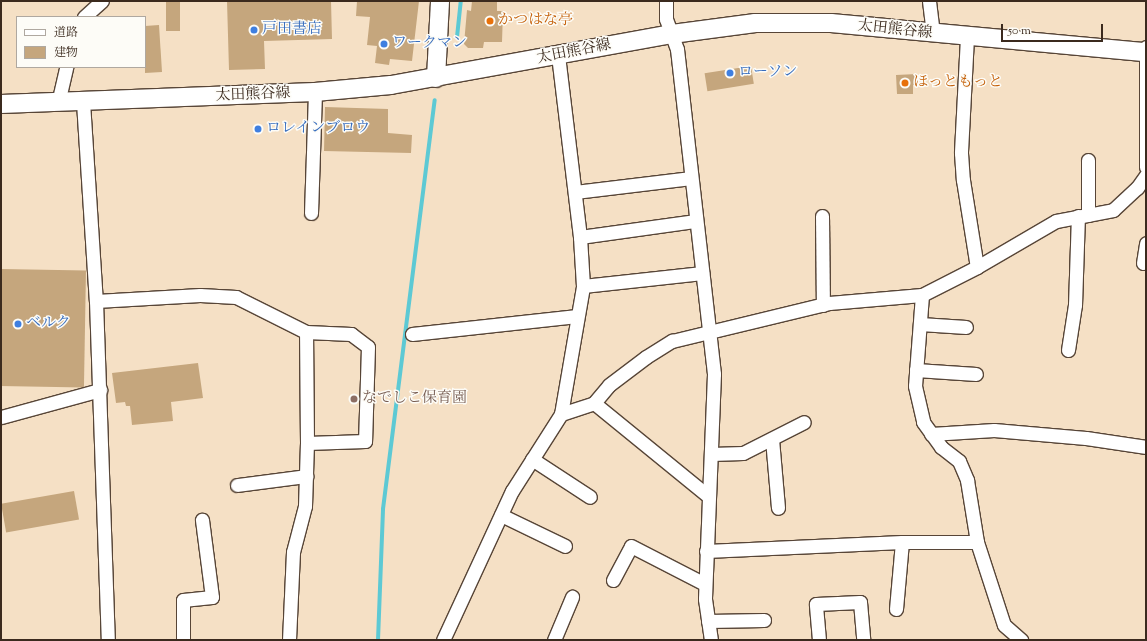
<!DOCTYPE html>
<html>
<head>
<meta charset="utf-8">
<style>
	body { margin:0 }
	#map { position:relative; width:1147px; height:641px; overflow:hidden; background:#f5e0c5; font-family:"Sorts Mill Goudy","Noto Serif JP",serif }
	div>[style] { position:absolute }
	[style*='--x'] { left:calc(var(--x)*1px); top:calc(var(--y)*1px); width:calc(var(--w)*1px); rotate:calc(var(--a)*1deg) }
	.stream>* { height:4px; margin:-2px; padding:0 2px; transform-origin:2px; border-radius:2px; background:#5dc9d4 }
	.building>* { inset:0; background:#c5a67d; transform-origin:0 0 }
	.roads { filter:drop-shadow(1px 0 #574537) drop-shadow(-1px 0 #574537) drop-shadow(0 1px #574537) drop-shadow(0 -1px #574537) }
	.street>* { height:13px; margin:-6.5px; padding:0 6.5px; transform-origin:6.5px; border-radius:6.5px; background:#fff }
	.secondary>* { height:18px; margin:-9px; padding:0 9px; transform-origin:9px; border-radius:9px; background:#fff }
	.dots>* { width:11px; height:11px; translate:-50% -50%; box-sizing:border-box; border:2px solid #fdfcf7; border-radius:50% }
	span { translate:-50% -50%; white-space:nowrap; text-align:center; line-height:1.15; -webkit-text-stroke:3px #fdfcf7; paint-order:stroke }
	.food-label { font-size:15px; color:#c56008 }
	.left { translate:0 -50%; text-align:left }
	.shop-label { font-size:15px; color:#366cbe }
	.street-label { font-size:15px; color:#3b2a1e }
	.education-label { font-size:15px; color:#785e54 }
	.frame { position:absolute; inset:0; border:2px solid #3b2a1e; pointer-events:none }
	.legend { position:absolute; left:16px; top:16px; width:130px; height:52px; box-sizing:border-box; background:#fdfcf7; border:1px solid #afa8a0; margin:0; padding:5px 7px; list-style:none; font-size:12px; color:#3b2a1e }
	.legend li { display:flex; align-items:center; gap:8px; height:20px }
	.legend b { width:20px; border:1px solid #afa8a0 }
	.scale { position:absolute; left:1001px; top:24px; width:102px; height:18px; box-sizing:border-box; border:2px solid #3b2a1e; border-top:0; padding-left:5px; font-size:12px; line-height:14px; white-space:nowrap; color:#3b2a1e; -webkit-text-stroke:3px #fdfcf7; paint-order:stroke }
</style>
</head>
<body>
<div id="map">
	<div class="stream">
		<i style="--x:457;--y:37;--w:36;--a:-84"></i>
		<i style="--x:378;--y:640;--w:131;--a:-87.8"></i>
		<i style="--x:383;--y:509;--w:412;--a:-82.8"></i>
	</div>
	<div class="building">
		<i style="clip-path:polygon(227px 1px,331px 1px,332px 39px,264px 41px,265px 69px,229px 70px)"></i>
		<i style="clip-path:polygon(357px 1px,419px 1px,412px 61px,390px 59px,389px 65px,375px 63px,377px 46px,367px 45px,370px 17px,356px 16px)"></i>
		<i style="clip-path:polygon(472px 1px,497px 1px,497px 11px,503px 11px,502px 42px,484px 42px,483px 48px,468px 48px,464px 44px,467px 10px,471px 11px)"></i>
		<i style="left:166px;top:2px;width:14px;height:29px"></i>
		<i style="clip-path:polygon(159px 25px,162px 72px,145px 73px,145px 26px)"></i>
		<i style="left:751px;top:66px;width:18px;height:47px;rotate:81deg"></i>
		<i style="clip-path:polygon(917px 74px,917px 85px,913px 85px,913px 94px,897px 94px,896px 75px)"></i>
		<i style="clip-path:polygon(325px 107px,388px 109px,388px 133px,412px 135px,411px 153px,324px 151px)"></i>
		<i style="left:1px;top:269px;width:85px;height:117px;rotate:1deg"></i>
		<i style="clip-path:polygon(198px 363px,203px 398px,171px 402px,173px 421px,132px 425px,130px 406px,126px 406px,125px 402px,116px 403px,112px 373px)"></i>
		<i style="left:74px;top:491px;width:29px;height:74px;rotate:80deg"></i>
	</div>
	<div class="roads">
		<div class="street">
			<i style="--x:666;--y:1;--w:18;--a:90"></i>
			<i style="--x:666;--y:19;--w:32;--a:70"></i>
			<i style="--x:677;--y:49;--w:327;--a:83.5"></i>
			<i style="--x:714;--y:374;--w:225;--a:92.3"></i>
			<i style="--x:705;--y:599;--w:41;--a:81.7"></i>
			<i style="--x:929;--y:1;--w:32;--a:83"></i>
			<i style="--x:84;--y:17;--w:24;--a:-42"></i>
			<i style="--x:967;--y:37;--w:116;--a:93"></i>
			<i style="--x:961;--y:153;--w:27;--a:86"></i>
			<i style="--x:963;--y:180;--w:88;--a:80.9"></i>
			<i style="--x:1146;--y:47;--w:120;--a:90"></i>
			<i style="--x:83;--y:102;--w:199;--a:86.3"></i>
			<i style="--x:96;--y:301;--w:339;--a:88"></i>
			<i style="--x:58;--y:103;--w:37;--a:-77"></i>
			<i style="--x:1088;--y:160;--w:55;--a:90"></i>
			<i style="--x:575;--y:192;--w:117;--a:-6.9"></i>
			<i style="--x:311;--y:213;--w:121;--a:-88.1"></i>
			<i style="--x:822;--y:216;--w:89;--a:89.4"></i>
			<i style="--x:580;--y:237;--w:117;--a:-7.9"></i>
			<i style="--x:1143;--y:263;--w:20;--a:-81"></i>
			<i style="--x:583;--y:286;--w:120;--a:-6.2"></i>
			<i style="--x:922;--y:295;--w:91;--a:94.4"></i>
			<i style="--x:915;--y:386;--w:37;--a:77"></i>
			<i style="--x:923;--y:422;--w:31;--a:54"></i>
			<i style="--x:941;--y:447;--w:23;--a:38"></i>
			<i style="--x:959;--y:461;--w:21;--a:67"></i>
			<i style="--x:967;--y:480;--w:63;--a:80.8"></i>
			<i style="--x:977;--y:542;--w:87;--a:72"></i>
			<i style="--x:1004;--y:625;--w:23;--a:41"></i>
			<i style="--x:96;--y:301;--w:104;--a:-3.3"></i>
			<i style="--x:200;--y:295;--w:36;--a:3"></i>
			<i style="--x:236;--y:297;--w:78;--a:26.6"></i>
			<i style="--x:306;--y:332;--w:45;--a:2.5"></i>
			<i style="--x:351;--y:334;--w:21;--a:37"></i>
			<i style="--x:368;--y:347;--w:94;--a:91.8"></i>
			<i style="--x:365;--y:441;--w:58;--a:178"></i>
			<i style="--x:307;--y:443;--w:111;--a:-90.5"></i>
			<i style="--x:920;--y:324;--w:46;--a:3.7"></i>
			<i style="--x:412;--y:334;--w:166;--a:-6.2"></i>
			<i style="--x:1068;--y:350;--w:46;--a:-81.2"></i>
			<i style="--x:1075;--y:305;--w:89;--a:-88.1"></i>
			<i style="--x:916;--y:370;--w:60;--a:3.8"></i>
			<i style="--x:594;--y:403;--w:146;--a:39.2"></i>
			<i style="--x:561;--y:414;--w:35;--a:-18"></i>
			<i style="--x:594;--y:403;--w:23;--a:-50"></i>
			<i style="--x:609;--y:385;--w:46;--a:-37.1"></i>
			<i style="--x:646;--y:357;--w:31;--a:-32"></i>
			<i style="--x:672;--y:341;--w:162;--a:-13.6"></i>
			<i style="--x:829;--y:303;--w:93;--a:-4.9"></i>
			<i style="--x:922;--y:295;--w:62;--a:-27"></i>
			<i style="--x:977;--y:267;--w:91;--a:-30.2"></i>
			<i style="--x:1056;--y:221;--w:58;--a:-10.9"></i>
			<i style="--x:1113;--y:210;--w:33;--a:-43"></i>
			<i style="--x:1137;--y:188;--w:16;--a:-55"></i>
			<i style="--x:1;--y:417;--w:103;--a:-15.3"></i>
			<i style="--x:931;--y:434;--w:63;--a:-3.6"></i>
			<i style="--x:994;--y:430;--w:92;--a:5"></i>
			<i style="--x:1086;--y:438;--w:61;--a:8.5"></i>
			<i style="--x:772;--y:439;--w:69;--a:85"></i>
			<i style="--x:711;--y:454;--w:32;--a:-2"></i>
			<i style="--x:743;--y:453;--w:68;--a:-26.9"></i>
			<i style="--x:532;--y:459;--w:69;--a:33.2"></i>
			<i style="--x:237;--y:485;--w:70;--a:-7.4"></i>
			<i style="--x:501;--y:515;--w:71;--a:25.8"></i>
			<i style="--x:706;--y:551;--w:196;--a:-2.6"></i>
			<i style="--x:902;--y:542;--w:75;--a:0"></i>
			<i style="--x:613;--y:580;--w:38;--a:-62"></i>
			<i style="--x:631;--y:546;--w:83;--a:27.2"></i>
			<i style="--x:896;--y:609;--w:67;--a:-84.9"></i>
			<i style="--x:708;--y:621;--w:56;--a:-1"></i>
			<i style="--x:183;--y:640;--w:40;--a:-90"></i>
			<i style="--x:183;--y:600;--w:29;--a:-6"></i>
			<i style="--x:212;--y:597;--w:78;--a:-97.4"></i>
			<i style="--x:289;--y:640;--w:88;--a:-87.4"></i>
			<i style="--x:293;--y:552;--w:48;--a:-75.4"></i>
			<i style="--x:305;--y:506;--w:63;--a:-88.2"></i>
			<i style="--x:443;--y:640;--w:164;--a:-65.2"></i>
			<i style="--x:512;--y:491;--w:91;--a:-57.5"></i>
			<i style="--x:561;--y:414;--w:130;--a:-80.2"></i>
			<i style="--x:583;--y:286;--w:49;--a:-93.5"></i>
			<i style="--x:580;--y:237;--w:184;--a:-96.9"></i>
			<i style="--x:554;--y:640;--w:47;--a:-67.3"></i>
			<i style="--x:819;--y:640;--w:36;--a:-95"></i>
			<i style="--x:816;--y:604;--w:44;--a:-2.6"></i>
			<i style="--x:860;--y:602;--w:38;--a:85"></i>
		</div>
		<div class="secondary">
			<i style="--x:436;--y:78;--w:77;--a:-87"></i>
			<i style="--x:1;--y:104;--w:314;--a:-2.2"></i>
			<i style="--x:315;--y:92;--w:76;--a:-5.3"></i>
			<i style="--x:391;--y:85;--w:286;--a:-10.3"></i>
			<i style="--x:672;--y:34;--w:84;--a:-7.5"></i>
			<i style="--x:755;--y:23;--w:76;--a:0"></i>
			<i style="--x:831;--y:23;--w:316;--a:5.3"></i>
		</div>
	</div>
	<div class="dots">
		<i style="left:490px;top:21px;background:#e8710a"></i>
		<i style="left:254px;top:30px;background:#3f7fe0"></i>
		<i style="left:384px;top:44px;background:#3f7fe0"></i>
		<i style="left:730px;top:73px;background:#3f7fe0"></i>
		<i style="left:905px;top:83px;background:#e8710a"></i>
		<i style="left:258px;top:129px;background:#3f7fe0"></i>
		<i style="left:18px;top:324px;background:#3f7fe0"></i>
		<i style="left:354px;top:399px;background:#8d6e63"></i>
	</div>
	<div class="food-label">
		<span class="left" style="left:498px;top:21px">かつはな亭</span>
		<span class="left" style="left:913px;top:83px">ほっともっと</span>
	</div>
	<div class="shop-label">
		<span class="left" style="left:262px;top:30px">戸田書店</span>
		<span class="left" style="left:392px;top:44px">ワークマン</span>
		<span class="left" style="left:738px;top:73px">ローソン</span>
		<span class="left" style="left:266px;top:129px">ロレインブロウ</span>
		<span class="left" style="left:26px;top:324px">ベルク</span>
	</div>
	<div class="street-label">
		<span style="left:895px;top:30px;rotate:6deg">太田熊谷線</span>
		<span style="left:574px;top:52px;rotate:-11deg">太田熊谷線</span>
		<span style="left:253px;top:95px;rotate:-2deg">太田熊谷線</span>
	</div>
	<div class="education-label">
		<span class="left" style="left:362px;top:399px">なでしこ保育園</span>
	</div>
	<div class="frame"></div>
	<ul class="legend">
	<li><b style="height:5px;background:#fff"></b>道路</li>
	<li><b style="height:11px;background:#c5a67d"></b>建物</li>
	</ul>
	<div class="scale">50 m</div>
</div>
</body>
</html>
